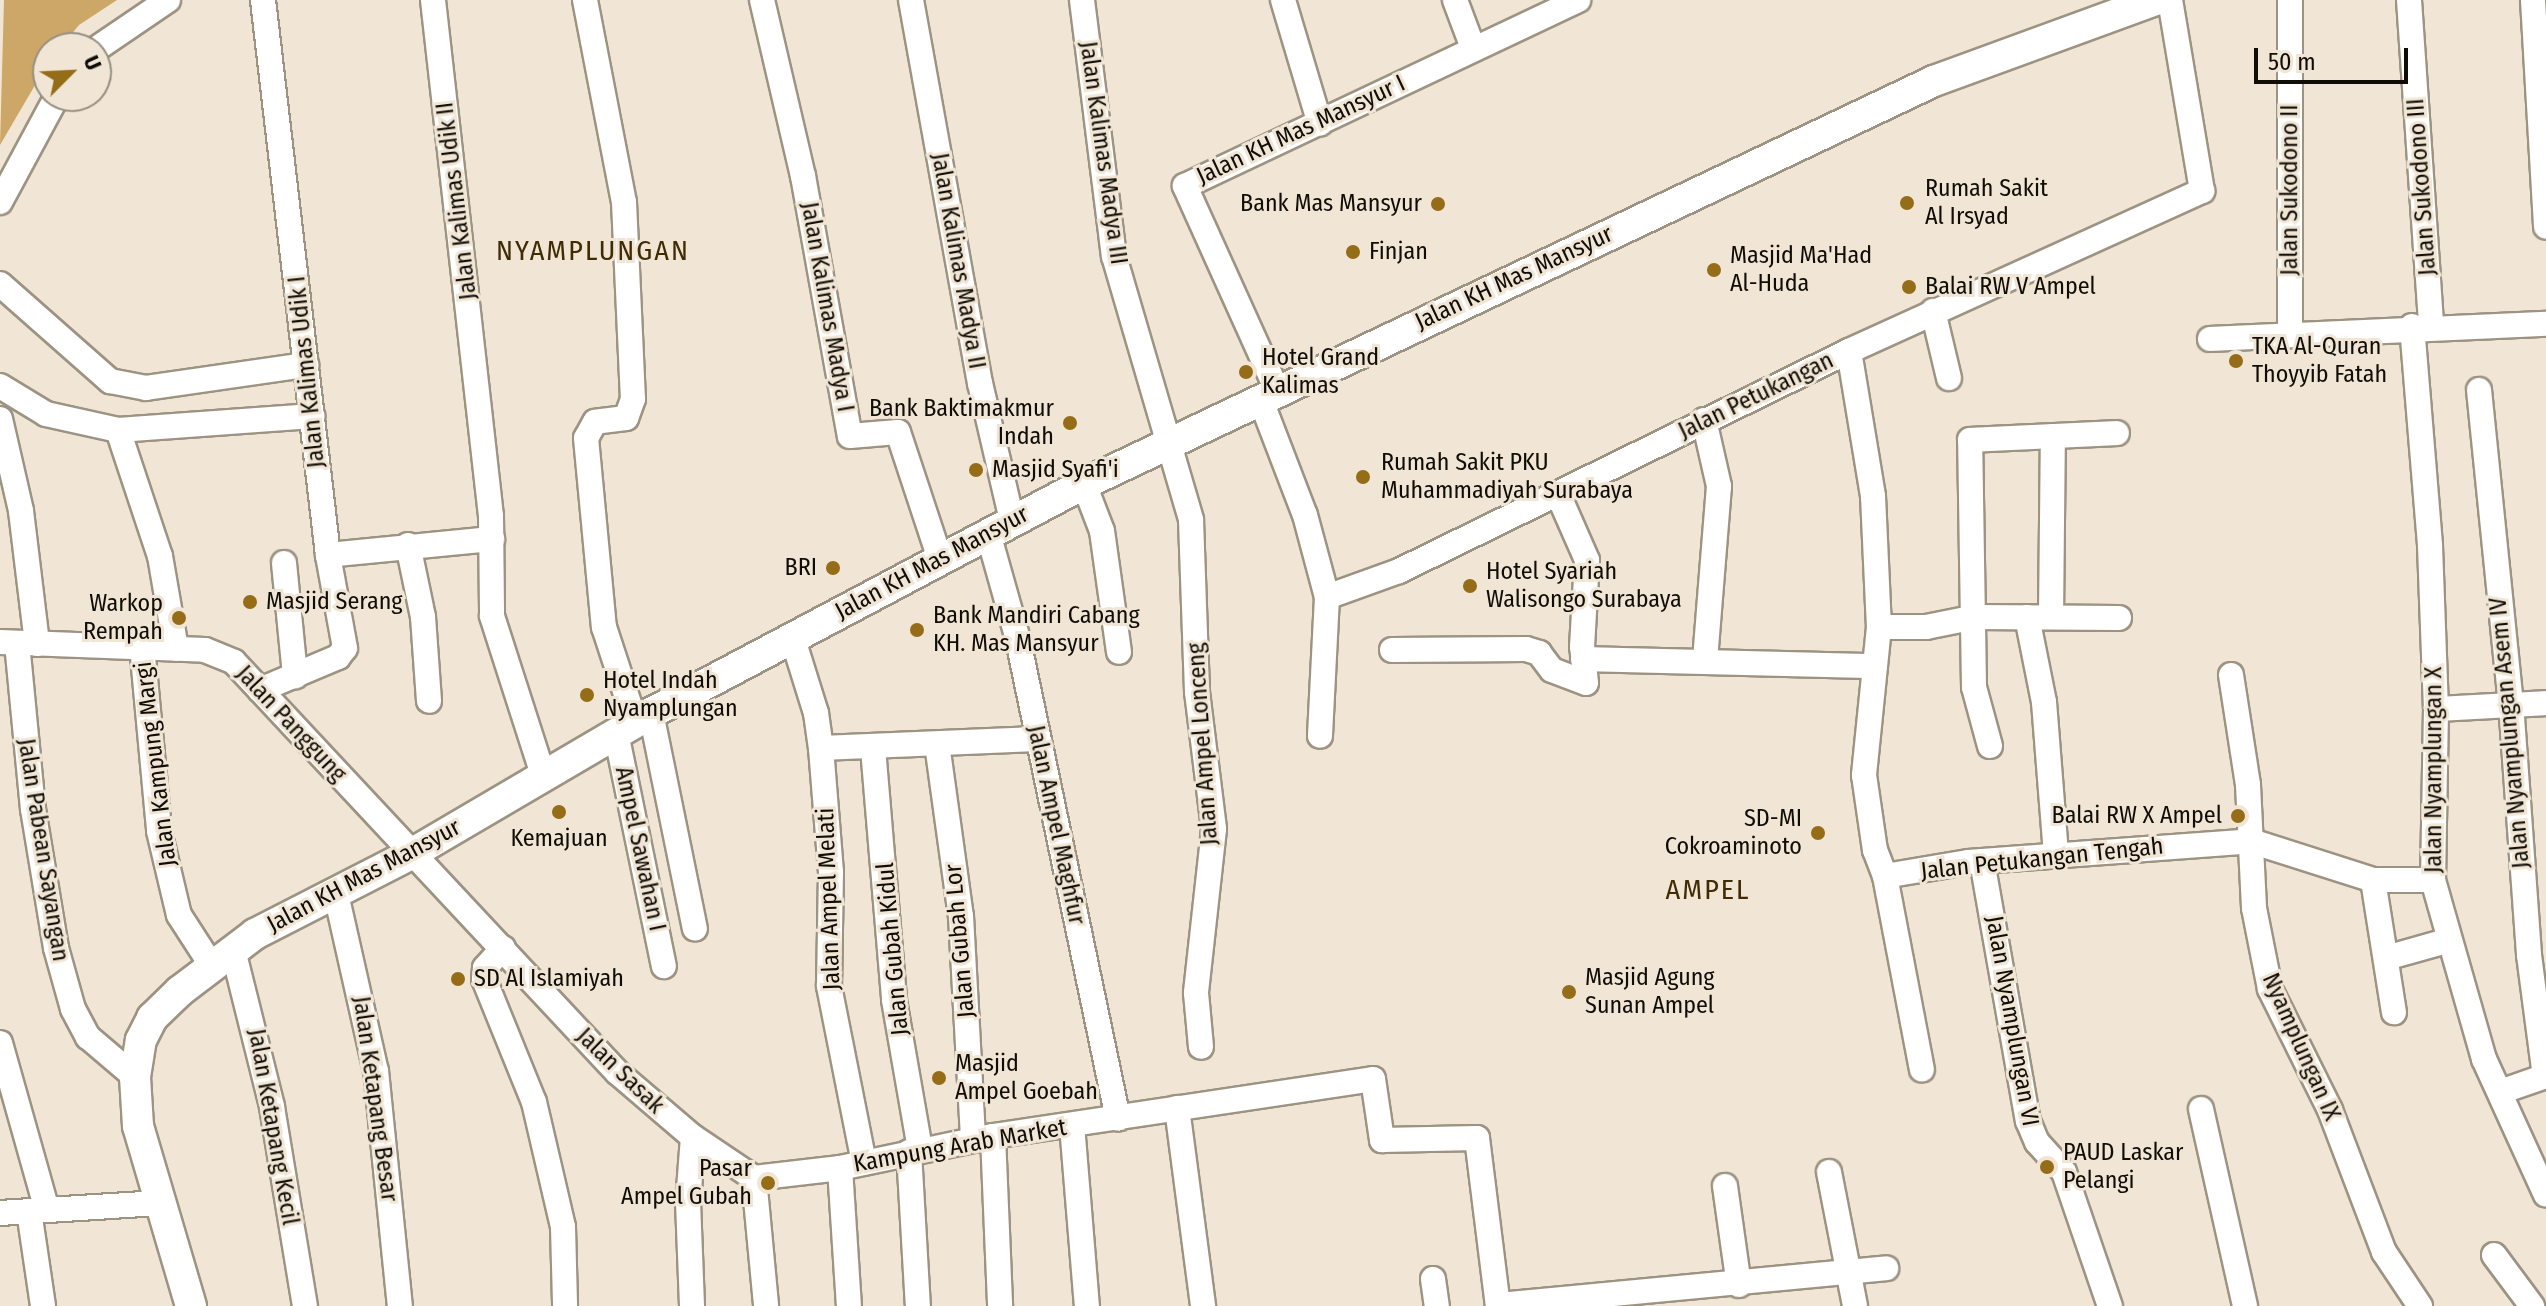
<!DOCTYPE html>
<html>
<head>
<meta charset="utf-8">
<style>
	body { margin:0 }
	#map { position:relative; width:2546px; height:1306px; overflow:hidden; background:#f1e6d5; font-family:"Fira Sans Condensed",sans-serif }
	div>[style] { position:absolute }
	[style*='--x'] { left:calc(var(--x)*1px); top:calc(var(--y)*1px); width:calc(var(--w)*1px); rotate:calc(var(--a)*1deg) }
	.water>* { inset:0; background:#cca767 }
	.roads { filter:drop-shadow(2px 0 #9d9382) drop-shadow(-2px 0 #9d9382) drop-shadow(0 2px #9d9382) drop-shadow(0 -2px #9d9382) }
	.minor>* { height:24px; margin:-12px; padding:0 12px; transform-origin:12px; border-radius:12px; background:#fff }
	.tertiary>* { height:30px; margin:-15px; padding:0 15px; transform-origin:15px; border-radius:15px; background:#fff }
	.dots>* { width:22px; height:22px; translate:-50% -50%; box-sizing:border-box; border:4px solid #f1e6d5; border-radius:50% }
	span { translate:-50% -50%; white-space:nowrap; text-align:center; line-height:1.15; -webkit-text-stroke:6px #f1e6d5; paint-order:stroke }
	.street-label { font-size:24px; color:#100d07 }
	.poi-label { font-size:24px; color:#100d07 }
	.left { translate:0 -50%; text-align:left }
	.right { translate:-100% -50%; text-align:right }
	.quarter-label { font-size:28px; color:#3f2c04; letter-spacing:2px }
	.north { position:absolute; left:32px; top:32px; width:80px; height:80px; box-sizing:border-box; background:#f1e6d5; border:2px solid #978f83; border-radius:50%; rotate:66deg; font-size:22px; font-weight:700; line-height:32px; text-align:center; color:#100d07 }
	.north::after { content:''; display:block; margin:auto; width:28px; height:36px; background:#956c17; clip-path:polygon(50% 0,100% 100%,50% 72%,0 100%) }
	.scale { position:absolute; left:2254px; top:48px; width:154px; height:36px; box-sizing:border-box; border:4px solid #100d07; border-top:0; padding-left:10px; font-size:24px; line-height:28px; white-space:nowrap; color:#100d07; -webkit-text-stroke:6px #f1e6d5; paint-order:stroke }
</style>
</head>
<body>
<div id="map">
	<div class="water">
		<i style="clip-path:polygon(4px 0,117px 0,79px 25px,60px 48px,48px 48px,48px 63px,0 145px)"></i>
	</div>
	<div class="roads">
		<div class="minor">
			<i style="--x:433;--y:0;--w:519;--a:83.59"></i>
			<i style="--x:491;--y:516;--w:100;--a:89.4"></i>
			<i style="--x:492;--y:616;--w:167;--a:72.2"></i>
			<i style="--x:585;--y:0;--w:206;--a:79.1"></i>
			<i style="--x:624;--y:202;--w:197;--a:87.4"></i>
			<i style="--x:633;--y:399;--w:20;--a:110"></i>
			<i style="--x:626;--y:418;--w:31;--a:173"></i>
			<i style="--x:595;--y:422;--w:18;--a:119"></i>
			<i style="--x:586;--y:438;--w:190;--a:84.6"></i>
			<i style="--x:604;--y:627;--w:100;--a:71.9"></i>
			<i style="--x:762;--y:0;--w:181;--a:76.9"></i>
			<i style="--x:803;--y:176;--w:264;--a:79.8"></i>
			<i style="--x:850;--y:436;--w:48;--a:-4.8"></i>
			<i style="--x:898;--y:432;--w:134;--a:71.7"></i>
			<i style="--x:911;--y:0;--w:389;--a:79.8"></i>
			<i style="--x:980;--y:383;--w:142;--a:76.9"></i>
			<i style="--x:1082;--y:0;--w:258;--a:82.9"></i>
			<i style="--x:1114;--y:256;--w:275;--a:73.7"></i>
			<i style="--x:1191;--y:520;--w:172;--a:88"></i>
			<i style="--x:1197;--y:692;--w:138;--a:82.9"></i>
			<i style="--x:1214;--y:829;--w:165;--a:96.3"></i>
			<i style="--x:1196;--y:993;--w:54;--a:84.7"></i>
			<i style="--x:1283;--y:0;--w:129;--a:73.4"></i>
			<i style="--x:1455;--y:0;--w:51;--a:69.4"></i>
			<i style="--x:2290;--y:0;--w:332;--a:90"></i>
			<i style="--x:2409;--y:0;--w:327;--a:86.1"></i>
			<i style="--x:2533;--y:0;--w:227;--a:86.7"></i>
			<i style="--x:96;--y:49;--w:87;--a:-34.2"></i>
			<i style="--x:0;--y:202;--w:120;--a:-61.7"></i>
			<i style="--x:0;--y:284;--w:147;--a:41.4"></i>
			<i style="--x:110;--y:381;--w:37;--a:11"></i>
			<i style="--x:146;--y:388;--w:162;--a:-8.2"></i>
			<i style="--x:1933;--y:311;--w:69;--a:76.6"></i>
			<i style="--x:2412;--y:326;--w:221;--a:85.3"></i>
			<i style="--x:2430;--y:546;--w:163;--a:87.9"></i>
			<i style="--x:2436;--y:709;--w:171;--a:91"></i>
			<i style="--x:2433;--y:880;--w:186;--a:74.1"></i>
			<i style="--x:2484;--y:1059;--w:149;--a:65.5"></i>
			<i style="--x:2210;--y:339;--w:336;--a:-2.6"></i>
			<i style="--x:1849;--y:351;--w:147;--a:80.6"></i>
			<i style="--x:1873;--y:496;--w:131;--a:87.4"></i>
			<i style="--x:1879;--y:627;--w:149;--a:95.8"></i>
			<i style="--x:1864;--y:775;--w:76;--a:81.7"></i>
			<i style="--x:1875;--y:850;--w:28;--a:69"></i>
			<i style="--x:1885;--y:876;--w:84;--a:-9.6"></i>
			<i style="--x:1968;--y:862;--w:284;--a:-4.2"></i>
			<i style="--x:2251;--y:841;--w:128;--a:17.7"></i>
			<i style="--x:2373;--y:880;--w:60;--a:0"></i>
			<i style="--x:0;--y:386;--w:54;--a:31.3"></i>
			<i style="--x:46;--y:414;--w:74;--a:12.5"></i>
			<i style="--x:118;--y:430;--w:195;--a:-4.1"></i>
			<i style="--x:1277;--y:390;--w:224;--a:-114.3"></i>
			<i style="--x:1185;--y:186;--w:435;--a:-25.3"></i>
			<i style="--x:2479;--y:390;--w:315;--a:84.2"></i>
			<i style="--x:2511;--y:703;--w:253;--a:85.9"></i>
			<i style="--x:2529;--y:955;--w:122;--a:82.5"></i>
			<i style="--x:1260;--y:398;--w:125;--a:69"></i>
			<i style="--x:1305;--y:515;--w:85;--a:75"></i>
			<i style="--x:1327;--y:597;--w:139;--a:92.9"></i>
			<i style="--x:0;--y:419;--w:94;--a:77.1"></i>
			<i style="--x:21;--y:511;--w:134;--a:83.1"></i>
			<i style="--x:1704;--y:420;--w:68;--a:77.2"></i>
			<i style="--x:1719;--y:486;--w:174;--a:94.6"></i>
			<i style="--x:118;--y:430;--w:133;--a:71.6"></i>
			<i style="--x:160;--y:556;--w:94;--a:80.2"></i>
			<i style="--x:1084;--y:484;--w:50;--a:69"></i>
			<i style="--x:1102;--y:531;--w:122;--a:82"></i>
			<i style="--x:988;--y:533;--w:111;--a:74.3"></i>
			<i style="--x:1018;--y:640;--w:489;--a:78.2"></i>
			<i style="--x:408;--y:545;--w:74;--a:78.2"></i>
			<i style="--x:423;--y:617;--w:84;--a:85.9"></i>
			<i style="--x:328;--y:555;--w:165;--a:-5.6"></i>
			<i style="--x:284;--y:563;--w:114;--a:84.4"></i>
			<i style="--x:1327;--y:597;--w:77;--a:-19.9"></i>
			<i style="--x:1399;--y:571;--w:501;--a:-26.05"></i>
			<i style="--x:1849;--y:351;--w:388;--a:-24.4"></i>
			<i style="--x:2202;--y:191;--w:194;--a:-99.5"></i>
			<i style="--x:2027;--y:617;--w:87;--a:78.7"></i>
			<i style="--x:2044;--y:702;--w:154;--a:85.5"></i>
			<i style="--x:2051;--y:617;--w:181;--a:-89.4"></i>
			<i style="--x:1879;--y:627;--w:47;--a:0"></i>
			<i style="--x:1926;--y:627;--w:51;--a:-11.3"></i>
			<i style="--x:1976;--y:617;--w:143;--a:0.4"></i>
			<i style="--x:792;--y:636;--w:81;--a:72.7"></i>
			<i style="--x:816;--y:713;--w:35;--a:82"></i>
			<i style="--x:821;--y:748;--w:124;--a:85.4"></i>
			<i style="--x:831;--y:872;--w:114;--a:91"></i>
			<i style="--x:829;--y:986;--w:180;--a:78.8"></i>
			<i style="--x:0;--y:642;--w:205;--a:2.2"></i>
			<i style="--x:205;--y:650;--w:31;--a:22"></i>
			<i style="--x:234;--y:662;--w:562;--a:46.95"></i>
			<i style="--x:618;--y:1073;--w:99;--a:40.5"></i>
			<i style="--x:693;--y:1137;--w:73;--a:33.9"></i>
			<i style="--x:754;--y:1178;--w:129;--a:84.6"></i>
			<i style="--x:17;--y:643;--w:167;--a:84.5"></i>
			<i style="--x:33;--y:809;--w:141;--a:80.6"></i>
			<i style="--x:56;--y:948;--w:63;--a:74.4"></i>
			<i style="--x:73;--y:1009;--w:32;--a:62"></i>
			<i style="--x:88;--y:1037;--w:62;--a:40.4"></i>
			<i style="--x:142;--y:646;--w:186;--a:84.7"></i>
			<i style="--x:159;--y:831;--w:86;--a:76.6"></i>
			<i style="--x:179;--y:915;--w:61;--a:57.1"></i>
			<i style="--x:1392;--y:650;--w:134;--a:-0.4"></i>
			<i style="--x:1526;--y:649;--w:14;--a:17"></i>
			<i style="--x:1539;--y:653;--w:21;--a:53"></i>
			<i style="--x:1552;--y:670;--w:36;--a:21"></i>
			<i style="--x:1586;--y:683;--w:36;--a:-96"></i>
			<i style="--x:1582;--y:647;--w:87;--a:-86.7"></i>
			<i style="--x:1587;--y:560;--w:72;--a:-113.7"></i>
			<i style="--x:1583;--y:659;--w:292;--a:1.4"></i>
			<i style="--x:2231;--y:675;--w:111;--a:81.2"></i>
			<i style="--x:2248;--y:785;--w:123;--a:87.2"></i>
			<i style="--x:2254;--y:908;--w:83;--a:78.8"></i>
			<i style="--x:2270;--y:989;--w:135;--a:63.6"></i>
			<i style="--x:2330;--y:1110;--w:152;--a:69.2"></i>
			<i style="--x:2384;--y:1252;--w:65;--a:56.3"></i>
			<i style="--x:260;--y:690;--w:85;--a:-22.9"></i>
			<i style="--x:338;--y:657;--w:11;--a:-52"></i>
			<i style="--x:345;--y:648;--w:95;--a:-100.4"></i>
			<i style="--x:328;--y:555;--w:559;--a:-96.68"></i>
			<i style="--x:2436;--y:709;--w:110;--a:-3.1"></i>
			<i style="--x:651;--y:713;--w:220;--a:78.5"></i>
			<i style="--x:616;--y:733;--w:238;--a:78.4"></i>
			<i style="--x:937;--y:744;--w:174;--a:82.1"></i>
			<i style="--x:961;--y:916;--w:223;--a:86.9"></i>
			<i style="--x:1990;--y:746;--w:61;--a:-105.2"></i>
			<i style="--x:1974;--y:687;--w:247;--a:-90.9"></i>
			<i style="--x:1970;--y:440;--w:147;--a:-2.7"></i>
			<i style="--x:821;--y:748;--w:216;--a:-2.4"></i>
			<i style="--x:873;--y:748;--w:253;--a:85.2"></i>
			<i style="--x:894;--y:1000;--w:151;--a:80.1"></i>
			<i style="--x:1982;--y:861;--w:264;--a:80"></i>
			<i style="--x:2028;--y:1121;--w:23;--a:67"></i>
			<i style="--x:2037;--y:1142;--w:40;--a:48"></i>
			<i style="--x:2064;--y:1172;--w:142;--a:71.1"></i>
			<i style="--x:1885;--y:876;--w:197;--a:79.2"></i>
			<i style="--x:2373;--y:880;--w:134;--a:81"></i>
			<i style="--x:336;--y:894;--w:181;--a:77.3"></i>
			<i style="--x:376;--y:1071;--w:236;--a:84.2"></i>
			<i style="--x:503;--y:948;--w:27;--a:132"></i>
			<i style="--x:485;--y:968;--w:11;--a:95"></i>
			<i style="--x:484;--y:979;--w:133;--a:67.9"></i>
			<i style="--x:534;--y:1102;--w:128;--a:76.9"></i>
			<i style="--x:563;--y:1227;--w:79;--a:88.5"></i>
			<i style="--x:233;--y:950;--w:162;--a:76"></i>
			<i style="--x:272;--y:1107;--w:202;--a:80.6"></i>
			<i style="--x:2386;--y:958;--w:66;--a:-15.7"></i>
			<i style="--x:0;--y:1043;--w:173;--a:74.3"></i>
			<i style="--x:2500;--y:1092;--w:49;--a:-19.2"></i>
			<i style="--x:1177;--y:1108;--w:200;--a:82.5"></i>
			<i style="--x:2201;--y:1109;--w:202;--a:77.4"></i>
			<i style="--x:1072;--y:1125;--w:182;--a:85.3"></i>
			<i style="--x:993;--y:1136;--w:170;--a:87.6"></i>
			<i style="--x:909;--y:1152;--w:154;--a:86.7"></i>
			<i style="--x:840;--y:1168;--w:138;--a:86.3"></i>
			<i style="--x:1829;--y:1172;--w:136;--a:79"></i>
			<i style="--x:754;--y:1178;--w:87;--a:-6.6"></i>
			<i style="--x:840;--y:1168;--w:156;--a:-11.8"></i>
			<i style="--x:993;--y:1136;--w:384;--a:-8.5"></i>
			<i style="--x:1373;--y:1079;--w:62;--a:81.6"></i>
			<i style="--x:1382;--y:1140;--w:95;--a:-1.2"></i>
			<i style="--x:1477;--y:1138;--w:169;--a:82.9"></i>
			<i style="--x:1725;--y:1186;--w:100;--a:82"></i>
			<i style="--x:29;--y:1211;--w:96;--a:81.6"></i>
			<i style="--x:0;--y:1213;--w:161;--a:-3.6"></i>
			<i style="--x:2494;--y:1255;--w:64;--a:53.3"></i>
			<i style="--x:1433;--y:1279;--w:27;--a:82"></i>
			<i style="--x:1498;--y:1305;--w:390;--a:-5.4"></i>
			<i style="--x:692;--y:1306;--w:103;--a:-92.2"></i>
			<i style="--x:688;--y:1203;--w:66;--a:-85.7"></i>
		</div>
		<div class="tertiary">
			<i style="--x:191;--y:1306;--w:188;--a:-106.4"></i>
			<i style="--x:138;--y:1126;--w:49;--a:-93.5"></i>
			<i style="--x:135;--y:1077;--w:37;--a:-81"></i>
			<i style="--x:141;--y:1040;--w:25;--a:-63"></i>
			<i style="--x:152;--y:1018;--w:39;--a:-44"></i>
			<i style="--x:180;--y:991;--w:94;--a:-37.2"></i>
			<i style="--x:255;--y:934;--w:175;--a:-27.1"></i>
			<i style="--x:411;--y:854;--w:278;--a:-30.4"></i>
			<i style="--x:651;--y:713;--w:490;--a:-27.9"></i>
			<i style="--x:1084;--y:484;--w:941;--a:-25.37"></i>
			<i style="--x:1934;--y:81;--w:235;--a:-20.1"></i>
		</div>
	</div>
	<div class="dots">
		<i style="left:1907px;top:203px;background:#956c17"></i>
		<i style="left:1438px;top:204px;background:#956c17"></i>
		<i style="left:1353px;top:252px;background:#956c17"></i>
		<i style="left:1714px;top:270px;background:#956c17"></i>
		<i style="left:1909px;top:287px;background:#956c17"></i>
		<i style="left:2236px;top:361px;background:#956c17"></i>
		<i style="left:1246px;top:372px;background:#956c17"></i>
		<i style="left:1070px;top:423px;background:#956c17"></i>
		<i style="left:976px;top:470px;background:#956c17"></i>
		<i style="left:1363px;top:477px;background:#956c17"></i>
		<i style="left:833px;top:568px;background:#956c17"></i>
		<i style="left:1470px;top:586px;background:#956c17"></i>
		<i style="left:250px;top:602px;background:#956c17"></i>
		<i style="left:179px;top:618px;background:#956c17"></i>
		<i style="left:917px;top:630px;background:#956c17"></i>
		<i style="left:587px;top:695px;background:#956c17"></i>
		<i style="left:559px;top:812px;background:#956c17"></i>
		<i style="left:2238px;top:816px;background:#956c17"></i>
		<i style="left:1818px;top:833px;background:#956c17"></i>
		<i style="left:458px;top:979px;background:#956c17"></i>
		<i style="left:1569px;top:992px;background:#956c17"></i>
		<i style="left:939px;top:1078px;background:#956c17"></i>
		<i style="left:2047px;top:1167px;background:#956c17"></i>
		<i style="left:768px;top:1183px;background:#956c17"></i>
	</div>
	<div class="street-label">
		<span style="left:1301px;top:130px;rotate:-25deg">Jalan KH Mas Mansyur I</span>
		<span style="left:1103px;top:153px;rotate:82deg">Jalan Kalimas Madya III</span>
		<span style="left:2422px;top:187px;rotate:-94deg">Jalan Sukodono III</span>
		<span style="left:2290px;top:190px;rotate:-90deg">Jalan Sukodono II</span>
		<span style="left:457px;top:201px;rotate:-97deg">Jalan Kalimas Udik II</span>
		<span style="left:958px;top:261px;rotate:80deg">Jalan Kalimas Madya II</span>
		<span style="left:1514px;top:278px;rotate:-25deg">Jalan KH Mas Mansyur</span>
		<span style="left:827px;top:307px;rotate:80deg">Jalan Kalimas Madya I</span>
		<span style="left:307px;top:372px;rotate:-96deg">Jalan Kalimas Udik I</span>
		<span style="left:1756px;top:396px;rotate:-26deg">Jalan Petukangan</span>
		<span style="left:932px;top:563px;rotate:-28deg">Jalan KH Mas Mansyur</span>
		<span style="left:291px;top:724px;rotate:47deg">Jalan Panggung</span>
		<span style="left:2510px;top:733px;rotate:-95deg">Jalan Nyamplungan Asem IV</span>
		<span style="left:1203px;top:744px;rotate:-94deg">Jalan Ampel Lonceng</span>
		<span style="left:156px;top:764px;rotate:-97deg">Jalan Kampung Margi</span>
		<span style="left:2434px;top:770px;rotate:-90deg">Jalan Nyamplungan X</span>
		<span style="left:1056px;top:825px;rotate:78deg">Jalan Ampel Maghfur</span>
		<span style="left:640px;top:849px;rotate:78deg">Ampel Sawahan I</span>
		<span style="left:43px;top:850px;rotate:81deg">Jalan Pabean Sayangan</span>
		<span style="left:2042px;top:859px;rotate:-6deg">Jalan Petukangan Tengah</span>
		<span style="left:364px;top:876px;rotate:-28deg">Jalan KH Mas Mansyur</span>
		<span style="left:829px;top:899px;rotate:-92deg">Jalan Ampel Melati</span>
		<span style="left:960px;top:941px;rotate:-95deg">Jalan Gubah Lor</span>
		<span style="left:893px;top:949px;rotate:-95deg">Jalan Gubah Kidul</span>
		<span style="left:2012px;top:1021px;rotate:80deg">Jalan Nyamplungan VI</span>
		<span style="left:2301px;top:1047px;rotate:66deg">Nyamplungan IX</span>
		<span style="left:620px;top:1071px;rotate:44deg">Jalan Sasak</span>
		<span style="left:375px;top:1099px;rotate:82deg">Jalan Ketapang Besar</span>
		<span style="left:273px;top:1127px;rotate:80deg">Jalan Ketapang Kecil</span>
		<span style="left:960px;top:1146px;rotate:-10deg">Kampung Arab Market</span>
	</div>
	<div class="poi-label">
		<span class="left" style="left:1925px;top:203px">Rumah Sakit<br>Al Irsyad</span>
		<span class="right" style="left:1422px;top:204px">Bank Mas Mansyur</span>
		<span class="left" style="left:1369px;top:252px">Finjan</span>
		<span class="left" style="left:1730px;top:270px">Masjid Ma'Had<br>Al-Huda</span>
		<span class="left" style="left:1925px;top:287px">Balai RW V Ampel</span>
		<span class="left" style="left:2252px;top:361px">TKA Al-Quran<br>Thoyyib Fatah</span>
		<span class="left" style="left:1262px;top:372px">Hotel Grand<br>Kalimas</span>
		<span class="right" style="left:1054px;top:423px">Bank Baktimakmur<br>Indah</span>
		<span class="left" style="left:1381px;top:477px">Rumah Sakit PKU<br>Muhammadiyah Surabaya</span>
		<span class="left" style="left:992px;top:470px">Masjid Syafi'i</span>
		<span class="right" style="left:817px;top:568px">BRI</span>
		<span class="left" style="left:1486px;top:586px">Hotel Syariah<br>Walisongo Surabaya</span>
		<span class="left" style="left:266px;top:602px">Masjid Serang</span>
		<span class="right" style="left:163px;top:618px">Warkop<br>Rempah</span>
		<span class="left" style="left:933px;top:630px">Bank Mandiri Cabang<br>KH. Mas Mansyur</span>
		<span class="left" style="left:603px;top:695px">Hotel Indah<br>Nyamplungan</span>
		<span class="right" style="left:2222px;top:816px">Balai RW X Ampel</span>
		<span class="right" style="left:1802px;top:833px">SD-MI<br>Cokroaminoto</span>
		<span style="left:559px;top:839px">Kemajuan</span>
		<span class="left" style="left:1585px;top:992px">Masjid Agung<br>Sunan Ampel</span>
		<span class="left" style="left:474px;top:979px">SD Al Islamiyah</span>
		<span class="left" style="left:955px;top:1078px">Masjid<br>Ampel Goebah</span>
		<span class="left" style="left:2063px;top:1167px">PAUD Laskar<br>Pelangi</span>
		<span class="right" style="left:752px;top:1183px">Pasar<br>Ampel Gubah</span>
	</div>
	<div class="quarter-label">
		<span style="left:593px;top:251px">NYAMPLUNGAN</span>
		<span style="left:1708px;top:890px">AMPEL</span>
	</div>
	<div class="north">U</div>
	<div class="scale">50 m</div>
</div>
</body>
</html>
